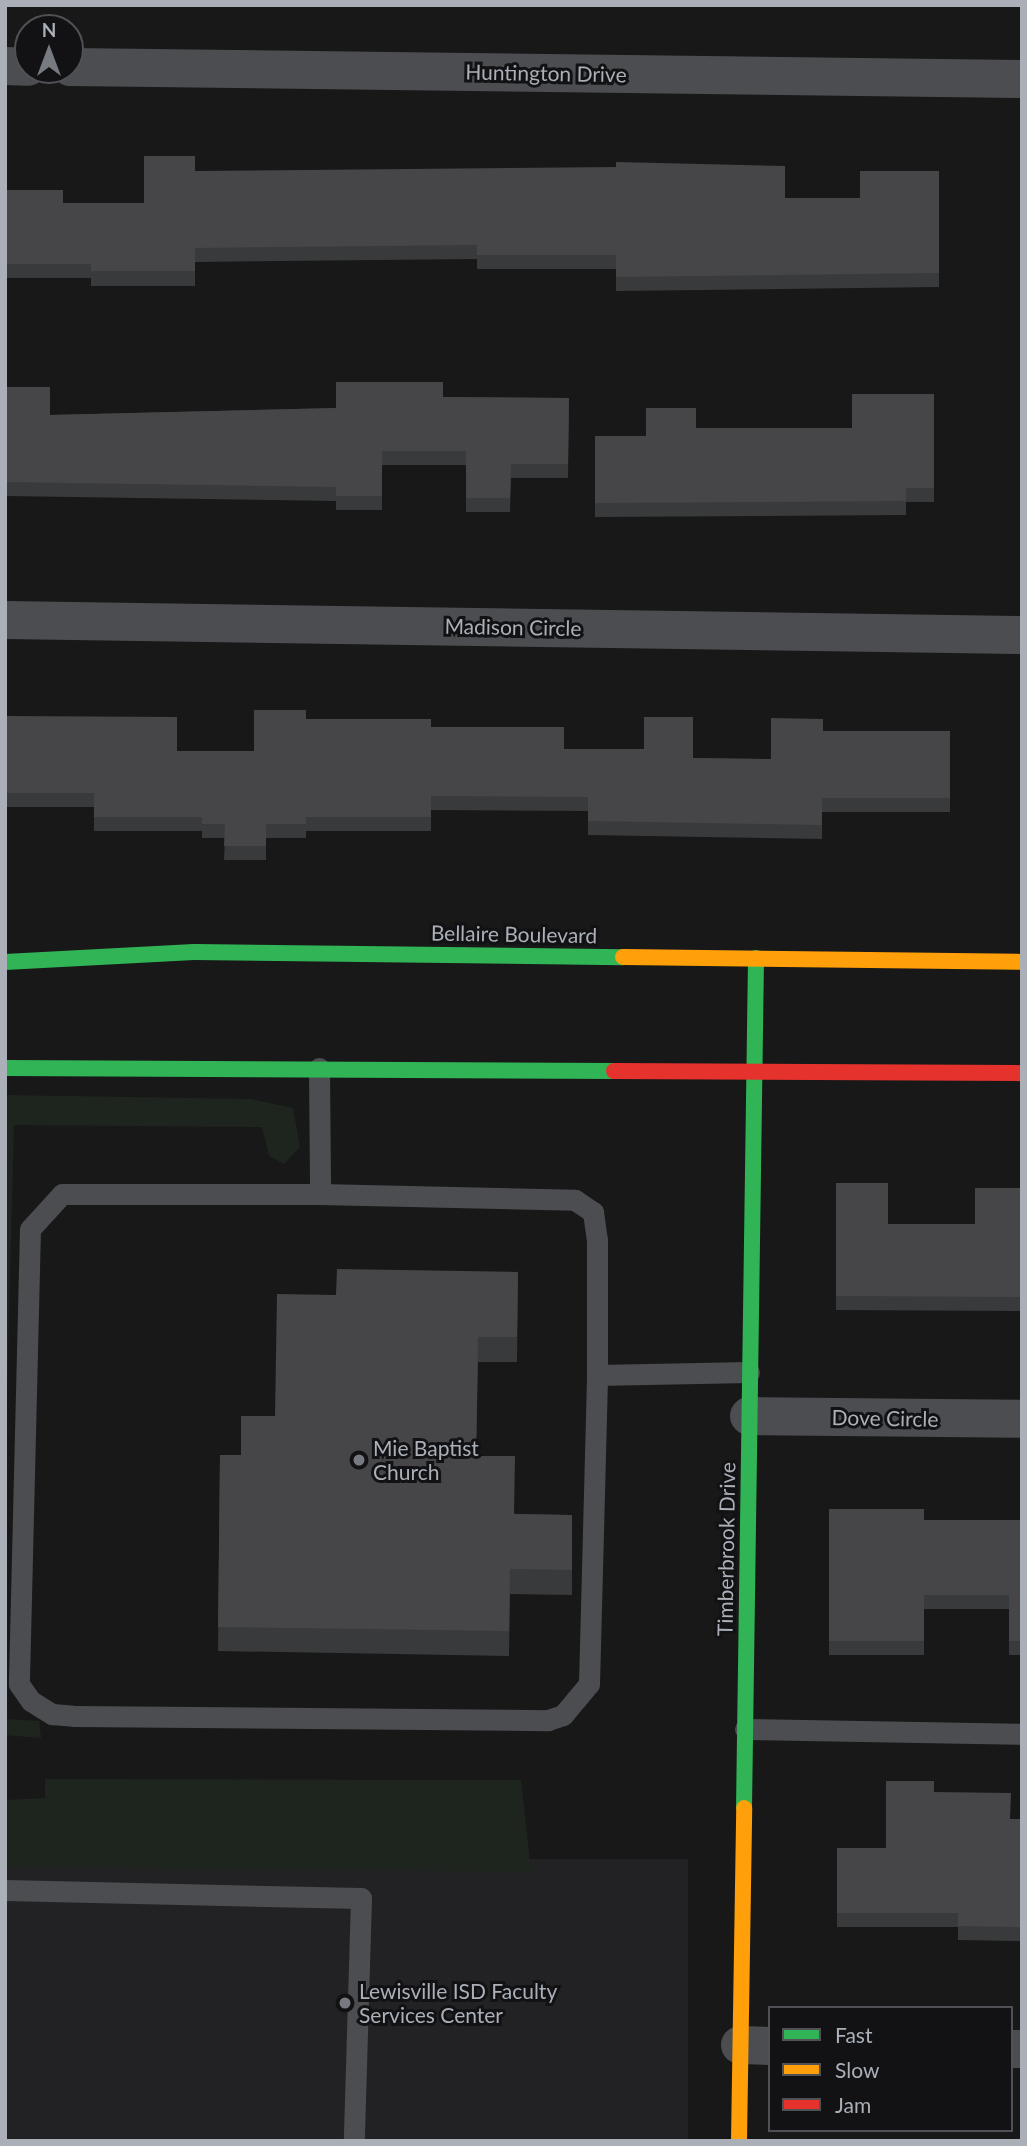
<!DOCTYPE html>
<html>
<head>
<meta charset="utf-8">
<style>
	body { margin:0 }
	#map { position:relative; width:1027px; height:2146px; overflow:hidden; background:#181818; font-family:Lato,sans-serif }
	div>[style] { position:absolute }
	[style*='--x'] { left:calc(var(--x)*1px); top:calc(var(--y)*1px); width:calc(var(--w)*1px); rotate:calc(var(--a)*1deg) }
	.built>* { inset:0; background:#222224; transform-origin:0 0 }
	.green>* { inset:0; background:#1e251f }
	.lane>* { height:21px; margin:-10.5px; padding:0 10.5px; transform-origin:10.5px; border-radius:10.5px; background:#4c4d51 }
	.street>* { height:38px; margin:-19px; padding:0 19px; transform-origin:19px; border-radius:19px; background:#4c4d51 }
	.fast>* { height:16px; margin:-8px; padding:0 8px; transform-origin:8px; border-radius:8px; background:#30b455 }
	.slow>* { height:16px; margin:-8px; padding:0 8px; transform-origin:8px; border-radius:8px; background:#ff9f0a }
	.jam>* { height:16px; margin:-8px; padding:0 8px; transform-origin:8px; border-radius:8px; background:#e5322d }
	.wall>* { inset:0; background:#393a3b }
	.building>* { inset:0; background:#464649 }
	.dots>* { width:19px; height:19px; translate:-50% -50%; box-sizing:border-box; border:4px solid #121214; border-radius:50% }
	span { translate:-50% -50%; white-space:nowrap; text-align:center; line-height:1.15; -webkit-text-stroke:6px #121214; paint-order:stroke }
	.street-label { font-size:21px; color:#aaafb8 }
	.poi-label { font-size:21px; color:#aaafb8 }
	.left { translate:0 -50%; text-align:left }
	.frame { position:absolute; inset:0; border:7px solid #aaafb8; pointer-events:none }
	.legend { position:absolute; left:768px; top:2006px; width:245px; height:126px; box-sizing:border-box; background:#121214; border:2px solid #4f5156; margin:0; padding:9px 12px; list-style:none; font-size:21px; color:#aaafb8 }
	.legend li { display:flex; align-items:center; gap:14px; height:35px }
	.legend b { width:35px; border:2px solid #4f5156 }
	.north { position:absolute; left:14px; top:14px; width:70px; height:70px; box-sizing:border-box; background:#121214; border:2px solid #4f5156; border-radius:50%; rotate:0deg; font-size:19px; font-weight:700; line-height:28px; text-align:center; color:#aaafb8 }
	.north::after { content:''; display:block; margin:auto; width:24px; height:32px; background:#777a80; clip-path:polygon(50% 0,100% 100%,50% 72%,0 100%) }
</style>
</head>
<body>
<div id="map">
	<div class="built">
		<i style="left:5px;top:1859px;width:683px;height:282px"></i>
	</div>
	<div class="green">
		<i style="clip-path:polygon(5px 1095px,251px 1099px,293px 1108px,300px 1147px,284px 1164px,269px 1156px,262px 1127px,14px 1125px,5px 1467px)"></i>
		<i style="clip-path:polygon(5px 1719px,39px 1721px,41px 1738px,5px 1735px)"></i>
		<i style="clip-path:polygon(45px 1779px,521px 1780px,531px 1872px,5px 1867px,5px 1800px,45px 1798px)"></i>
	</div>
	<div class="lane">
		<i style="--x:319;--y:1068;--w:126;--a:89.5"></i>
		<i style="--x:320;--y:1194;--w:255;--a:1.3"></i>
		<i style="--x:575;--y:1200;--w:22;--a:34"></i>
		<i style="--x:593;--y:1212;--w:27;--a:82"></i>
		<i style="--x:597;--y:1239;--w:136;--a:90"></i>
		<i style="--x:597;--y:1375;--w:152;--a:-1.1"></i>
		<i style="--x:320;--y:1194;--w:258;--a:180"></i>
		<i style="--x:62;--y:1194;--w:47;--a:132.4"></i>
		<i style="--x:30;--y:1229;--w:455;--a:91.4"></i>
		<i style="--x:19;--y:1684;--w:21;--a:55"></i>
		<i style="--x:31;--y:1701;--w:25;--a:32"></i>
		<i style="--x:52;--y:1714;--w:21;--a:5"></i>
		<i style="--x:73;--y:1716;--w:475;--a:0.5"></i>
		<i style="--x:548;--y:1720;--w:16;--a:-18"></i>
		<i style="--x:563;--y:1715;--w:40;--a:-50"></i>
		<i style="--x:589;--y:1684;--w:309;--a:-88.5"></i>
		<i style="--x:745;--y:1729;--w:277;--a:1"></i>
		<i style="--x:5;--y:1890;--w:356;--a:1.3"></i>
		<i style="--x:361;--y:1898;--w:243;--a:91.7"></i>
	</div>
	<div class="street">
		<i style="--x:5;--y:66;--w:23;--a:2"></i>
		<i style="--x:70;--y:67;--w:952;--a:0.72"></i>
		<i style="--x:5;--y:620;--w:1017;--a:0.85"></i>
		<i style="--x:749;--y:1416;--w:273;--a:0.6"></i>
		<i style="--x:740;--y:2045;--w:30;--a:2"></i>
		<i style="--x:1011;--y:2049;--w:11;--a:0"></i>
	</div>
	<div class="fast">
		<i style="--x:5;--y:962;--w:189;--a:-3"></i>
		<i style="--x:194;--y:952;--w:429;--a:0.7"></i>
		<i style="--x:5;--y:1068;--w:609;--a:0.28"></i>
		<i style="--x:744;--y:1808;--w:850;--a:-89.19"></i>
	</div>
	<div class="slow">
		<i style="--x:623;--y:957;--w:399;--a:0.7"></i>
		<i style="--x:739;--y:2141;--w:333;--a:-89.1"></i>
	</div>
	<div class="jam">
		<i style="--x:614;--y:1071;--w:408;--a:0.3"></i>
	</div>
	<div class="wall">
		<i style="clip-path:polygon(5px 156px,7px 190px,63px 203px,144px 203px,195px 171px,785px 198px,860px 198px,939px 171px,939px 287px,616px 291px,616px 269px,477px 269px,477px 259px,195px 262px,195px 286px,91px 286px,91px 278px,5px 278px)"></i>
		<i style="clip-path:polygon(5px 387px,50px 415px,336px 408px,443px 397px,569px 398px,568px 478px,511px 478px,510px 512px,466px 512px,466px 465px,382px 465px,382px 510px,336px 510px,336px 501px,5px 496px)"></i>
		<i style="clip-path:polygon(934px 394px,934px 502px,906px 502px,906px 515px,595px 517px,595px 436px,646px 436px,852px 428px)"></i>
		<i style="clip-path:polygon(5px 716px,177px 751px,254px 751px,306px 719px,431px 727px,564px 749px,693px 758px,771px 759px,823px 731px,950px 731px,950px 812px,822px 812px,822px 839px,588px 835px,588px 811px,431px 810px,431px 831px,306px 831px,306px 838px,266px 838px,266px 860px,224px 860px,225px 838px,202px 838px,202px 831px,94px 831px,94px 807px,5px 807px)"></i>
		<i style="clip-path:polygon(836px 1183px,888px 1224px,975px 1224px,1022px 1188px,1022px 1311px,836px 1310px)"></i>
		<i style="clip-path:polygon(518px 1272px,517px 1362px,478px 1362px,476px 1456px,515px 1514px,572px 1515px,572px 1595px,510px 1594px,509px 1656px,218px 1651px,220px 1455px,241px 1455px,275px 1416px,336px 1295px)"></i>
		<i style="clip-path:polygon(829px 1509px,924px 1520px,1022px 1520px,1022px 1655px,1009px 1655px,1009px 1609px,924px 1609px,924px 1655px,829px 1655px)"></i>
		<i style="clip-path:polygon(934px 1792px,1011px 1819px,1022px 1819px,1022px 1941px,958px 1940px,958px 1927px,837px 1927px,837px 1848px,886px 1848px)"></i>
	</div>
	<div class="building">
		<i style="clip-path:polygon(5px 156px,7px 156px,7px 190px,63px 190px,63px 203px,144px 203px,144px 156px,195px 156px,195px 171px,616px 167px,616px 162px,785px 166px,785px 198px,860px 198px,860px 171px,939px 171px,939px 273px,616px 277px,616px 255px,477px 255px,477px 245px,195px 248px,195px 271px,91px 271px,91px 264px,5px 264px)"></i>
		<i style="clip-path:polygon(336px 382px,443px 382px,443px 397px,569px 398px,568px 464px,511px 464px,510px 498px,466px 498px,466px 451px,382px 451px,382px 496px,336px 496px,336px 487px,5px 482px,5px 387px,50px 387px,50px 415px,336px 408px)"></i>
		<i style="clip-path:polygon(852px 394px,934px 394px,934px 488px,906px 488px,906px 501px,595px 503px,595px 436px,646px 436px,646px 408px,696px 408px,696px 428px,852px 428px)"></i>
		<i style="clip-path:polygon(254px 710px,306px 710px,306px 719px,431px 719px,431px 727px,564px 727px,564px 749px,644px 749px,644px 717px,693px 717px,693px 758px,771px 759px,771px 718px,823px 719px,823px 731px,950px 731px,950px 798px,822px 798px,822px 825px,588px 821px,588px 797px,431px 796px,431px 817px,306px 817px,306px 824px,266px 824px,266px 846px,224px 846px,225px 824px,202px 824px,202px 817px,94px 817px,94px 793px,5px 793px,5px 716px,177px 717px,177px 751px,254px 751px)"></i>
		<i style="clip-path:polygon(836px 1183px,888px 1183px,888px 1224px,975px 1224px,975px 1188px,1022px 1188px,1022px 1297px,836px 1296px)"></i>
		<i style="clip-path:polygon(337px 1269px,518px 1272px,517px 1337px,478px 1337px,476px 1456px,515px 1456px,514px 1514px,572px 1515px,572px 1570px,510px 1569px,509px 1631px,218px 1627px,220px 1455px,241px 1455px,241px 1416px,275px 1416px,277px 1294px,336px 1295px)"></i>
		<i style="clip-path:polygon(829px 1509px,924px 1509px,924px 1520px,1022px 1520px,1022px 1641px,1009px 1641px,1009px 1595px,924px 1595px,924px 1641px,829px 1641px)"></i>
		<i style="clip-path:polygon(886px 1781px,934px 1781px,934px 1792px,1011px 1793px,1010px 1819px,1022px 1819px,1022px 1927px,958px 1926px,958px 1913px,837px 1913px,837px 1848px,886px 1848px)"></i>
	</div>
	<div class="dots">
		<i style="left:359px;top:1460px;background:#777a80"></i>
		<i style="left:345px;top:2003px;background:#777a80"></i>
	</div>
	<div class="street-label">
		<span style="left:546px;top:73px;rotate:1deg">Huntington Drive</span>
		<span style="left:513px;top:627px;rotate:1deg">Madison Circle</span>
		<span style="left:514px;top:934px;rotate:1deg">Bellaire Boulevard</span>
		<span style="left:885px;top:1418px;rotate:1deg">Dove Circle</span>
		<span style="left:726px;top:1549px;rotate:-89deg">Timberbrook Drive</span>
	</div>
	<div class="poi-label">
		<span class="left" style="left:373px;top:1460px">Mie Baptist<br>Church</span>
		<span class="left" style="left:359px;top:2003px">Lewisville ISD Faculty<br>Services Center</span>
	</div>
	<div class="frame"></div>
	<ul class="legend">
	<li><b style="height:9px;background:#30b455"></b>Fast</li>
	<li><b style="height:9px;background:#ff9f0a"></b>Slow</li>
	<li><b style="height:9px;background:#e5322d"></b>Jam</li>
	</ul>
	<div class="north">N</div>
</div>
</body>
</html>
